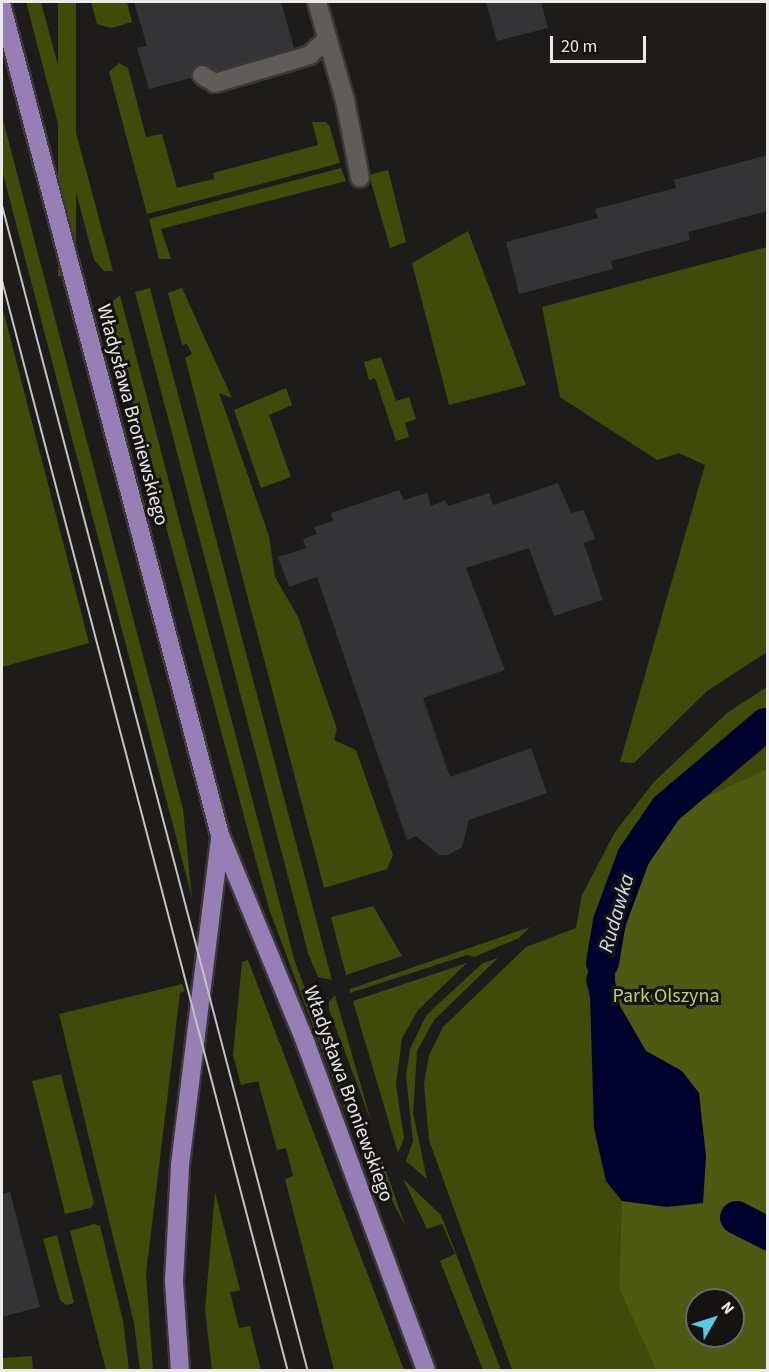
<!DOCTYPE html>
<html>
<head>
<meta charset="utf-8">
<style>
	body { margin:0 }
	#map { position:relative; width:769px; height:1372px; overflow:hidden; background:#1e1c1a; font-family:"Source Sans 3",sans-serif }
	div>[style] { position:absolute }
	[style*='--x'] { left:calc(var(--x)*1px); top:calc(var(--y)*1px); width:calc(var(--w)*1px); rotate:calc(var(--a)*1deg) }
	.green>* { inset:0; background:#404a09; transform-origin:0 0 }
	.forest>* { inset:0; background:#4e5911 }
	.water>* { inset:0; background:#00022e }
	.canal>* { height:33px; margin:-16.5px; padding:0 16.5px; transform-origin:16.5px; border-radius:16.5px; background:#00022e }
	.building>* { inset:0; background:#343436 }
	.roads { filter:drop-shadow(2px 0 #3a3937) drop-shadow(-2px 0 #3a3937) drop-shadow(0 2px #3a3937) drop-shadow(0 -2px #3a3937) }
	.minor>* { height:18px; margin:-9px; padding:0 9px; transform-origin:9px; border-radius:9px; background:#5f5c5a }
	.major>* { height:18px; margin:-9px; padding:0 9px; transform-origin:9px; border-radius:9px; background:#977eb5 }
	.tram>* { height:1.5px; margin:-0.75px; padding:0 0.75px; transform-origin:0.75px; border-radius:0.75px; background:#c5c3c2 }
	span { translate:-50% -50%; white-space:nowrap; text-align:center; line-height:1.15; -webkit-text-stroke:6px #151311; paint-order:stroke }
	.street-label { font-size:20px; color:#ebeae9 }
	.park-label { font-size:20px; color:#bcd25b }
	.water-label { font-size:21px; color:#d2dff2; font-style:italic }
	.frame { position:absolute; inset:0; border:3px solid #ebeae9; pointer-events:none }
	.north { position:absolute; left:685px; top:1288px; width:60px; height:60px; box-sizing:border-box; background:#151311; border:2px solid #6b6967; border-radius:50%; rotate:51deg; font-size:16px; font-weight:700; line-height:24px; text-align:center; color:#ebeae9 }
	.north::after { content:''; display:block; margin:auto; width:21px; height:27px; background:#59c8e5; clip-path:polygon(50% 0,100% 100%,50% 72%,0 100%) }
	.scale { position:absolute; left:550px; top:36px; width:96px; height:27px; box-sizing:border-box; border:3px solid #ebeae9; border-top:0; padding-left:8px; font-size:18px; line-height:21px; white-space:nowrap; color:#ebeae9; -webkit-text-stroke:4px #151311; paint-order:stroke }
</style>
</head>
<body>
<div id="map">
	<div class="green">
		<i style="clip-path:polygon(26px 2px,41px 2px,113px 271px,104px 271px,94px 260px)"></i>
		<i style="left:58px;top:2px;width:18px;height:274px"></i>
		<i style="clip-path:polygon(91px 2px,127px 2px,132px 22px,111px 28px,97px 24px)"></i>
		<i style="clip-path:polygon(119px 63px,128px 68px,146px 137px,162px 134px,177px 188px,214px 179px,213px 173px,318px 145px,312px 122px,326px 122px,330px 127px,340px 163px,147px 214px,109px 72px)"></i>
		<i style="clip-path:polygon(2px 116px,183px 809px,192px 898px,2px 170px)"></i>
		<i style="clip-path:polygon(341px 168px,346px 181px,161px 229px,171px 259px,159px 259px,149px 219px)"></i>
		<i style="clip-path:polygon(388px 170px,406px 242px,390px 248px,369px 175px)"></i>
		<i style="clip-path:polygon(468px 231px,526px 385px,449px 405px,412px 263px)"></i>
		<i style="clip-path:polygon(767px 247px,767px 652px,707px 691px,634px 763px,620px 762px,705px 465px,679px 453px,657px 460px,560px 397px,542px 307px)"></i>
		<i style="clip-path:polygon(150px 288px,332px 980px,318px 977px,308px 953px,135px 292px)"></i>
		<i style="clip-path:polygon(182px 288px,232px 398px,219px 393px,269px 536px,275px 577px,298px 617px,337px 729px,334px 740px,356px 750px,393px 855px,387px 869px,324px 888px,185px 358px,192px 354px,187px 344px,182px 345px,168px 293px)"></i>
		<i style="clip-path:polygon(120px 295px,295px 962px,352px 1114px,364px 1140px,382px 1160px,405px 1225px,346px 1114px,269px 909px,109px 315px,111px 303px)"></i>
		<i style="clip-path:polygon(2px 306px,89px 643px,2px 667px)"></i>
		<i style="clip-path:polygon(381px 357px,396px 401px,409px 397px,416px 419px,405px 423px,409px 437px,396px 441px,375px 378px,369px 380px,364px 362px)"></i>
		<i style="clip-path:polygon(286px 388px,292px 405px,269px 415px,291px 477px,261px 488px,234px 410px)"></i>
		<i style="clip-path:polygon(767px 687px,767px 1259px,619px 1289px,656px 1370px,512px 1370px,429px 1140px,424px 1084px,429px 1055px,443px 1027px,526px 947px,576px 928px,582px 895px,615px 832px,654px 782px,727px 713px)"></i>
		<i style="clip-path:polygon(373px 906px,402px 956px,346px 975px,331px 917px)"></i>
		<i style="clip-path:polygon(530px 927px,519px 938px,474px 957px,467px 955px,350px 993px,350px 989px)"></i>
		<i style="clip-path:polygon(498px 958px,434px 1020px,417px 1051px,413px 1113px,427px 1179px,406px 1161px,413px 1141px,406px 1076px,410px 1049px,426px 1016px,438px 1004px,483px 963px)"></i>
		<i style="clip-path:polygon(248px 960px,404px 1370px,334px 1370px,285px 1179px,293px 1176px,286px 1148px,277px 1150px,258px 1081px,241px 1085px,233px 1055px,242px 962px)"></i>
		<i style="clip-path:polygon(467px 963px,418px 1010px,402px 1038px,396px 1085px,404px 1138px,398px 1153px,353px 1001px)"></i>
		<i style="clip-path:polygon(182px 984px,185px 991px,180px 993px,146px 1274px,153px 1370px,140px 1370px,134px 1323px,59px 1014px)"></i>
		<i style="clip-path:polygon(335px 995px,371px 1121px,329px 1010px,329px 1002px)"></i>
		<i style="clip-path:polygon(61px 1074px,94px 1203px,91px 1208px,65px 1214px,32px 1081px)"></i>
		<i style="clip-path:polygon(403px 1179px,441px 1215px,501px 1370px,483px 1370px,440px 1261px,455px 1254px,442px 1224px,427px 1229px)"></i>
		<i style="clip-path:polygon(215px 1192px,240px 1290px,230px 1292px,239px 1328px,250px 1326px,261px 1370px,212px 1370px,205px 1310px)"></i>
		<i style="clip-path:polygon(94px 1224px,100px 1226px,123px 1321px,129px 1370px,106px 1370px,70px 1231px)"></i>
		<i style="clip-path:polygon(57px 1235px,74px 1303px,66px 1305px,60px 1300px,43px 1239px)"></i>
		<i style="left:32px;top:1356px;width:13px;height:30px;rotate:86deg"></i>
	</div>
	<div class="forest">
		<i style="clip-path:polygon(evenodd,767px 769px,767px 1370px,656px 1370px,619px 1289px,622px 1201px,667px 1207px,701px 1121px,699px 1093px,682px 1072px,646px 1051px,620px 1006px,615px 981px,615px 918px,635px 867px,656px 831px,687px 806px,767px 769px,697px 1300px,733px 1300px,733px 1336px,697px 1336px,697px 1300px)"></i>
	</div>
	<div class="water">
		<i style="clip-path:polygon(607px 917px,615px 918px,615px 981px,620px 1006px,646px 1051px,682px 1071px,699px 1093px,706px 1157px,703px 1203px,667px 1207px,622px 1201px,606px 1181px,594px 1128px,590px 997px,586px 980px,598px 930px)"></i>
	</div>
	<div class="canal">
		<i style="--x:602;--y:962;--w:42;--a:-80.3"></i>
		<i style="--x:609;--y:921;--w:69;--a:-69.7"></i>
		<i style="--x:633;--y:856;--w:58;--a:-55.5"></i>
		<i style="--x:666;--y:808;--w:130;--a:-40.3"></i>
		<i style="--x:736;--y:1217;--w:36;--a:27"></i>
	</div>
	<div class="building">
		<i style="clip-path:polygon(134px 2px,281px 2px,294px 48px,217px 71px,197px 65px,191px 78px,149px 89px,137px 48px,147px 46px)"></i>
		<i style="clip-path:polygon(486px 2px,541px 2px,548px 28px,497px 41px)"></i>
		<i style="clip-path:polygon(768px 155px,768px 211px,688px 232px,690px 240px,611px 261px,613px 269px,519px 294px,506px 242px,598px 218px,595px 209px,676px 188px,674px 180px)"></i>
		<i style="clip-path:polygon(558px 483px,571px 513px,584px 510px,595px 539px,584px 543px,603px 600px,554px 616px,529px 548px,466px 568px,505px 670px,423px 698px,450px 777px,531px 748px,547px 793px,469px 820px,462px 847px,448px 855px,439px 855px,416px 836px,407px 840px,317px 577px,289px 587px,278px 557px,306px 548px,303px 539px,317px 534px,314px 527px,333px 521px,331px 513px,399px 490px,404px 500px,427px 493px,431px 506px,445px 500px,448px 506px,489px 493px,493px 505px)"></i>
		<i style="clip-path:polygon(10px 1192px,40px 1307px,2px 1317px,2px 1194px)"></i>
	</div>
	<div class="roads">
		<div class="minor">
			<i style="--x:317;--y:2;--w:102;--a:74.1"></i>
			<i style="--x:345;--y:100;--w:79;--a:79.1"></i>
			<i style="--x:202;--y:75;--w:15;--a:32"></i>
			<i style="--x:215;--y:83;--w:99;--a:-16.4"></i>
			<i style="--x:310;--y:55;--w:23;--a:-43"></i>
		</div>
		<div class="major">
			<i style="--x:2;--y:7;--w:856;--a:75.25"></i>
			<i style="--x:220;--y:835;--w:226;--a:67.6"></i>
			<i style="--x:306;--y:1044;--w:347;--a:69.8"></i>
			<i style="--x:180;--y:1370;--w:89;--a:-93.9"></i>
			<i style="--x:174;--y:1281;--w:116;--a:-87"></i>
			<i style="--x:180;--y:1165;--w:329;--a:-83"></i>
		</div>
	</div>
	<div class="tram">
		<i style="--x:2;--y:204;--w:1205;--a:75.3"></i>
		<i style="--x:2;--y:279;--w:1128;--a:75.31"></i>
	</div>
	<div class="street-label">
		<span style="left:132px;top:415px;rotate:75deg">Władysława Broniewskiego</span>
		<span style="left:348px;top:1094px;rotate:70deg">Władysława Broniewskiego</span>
	</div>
	<div class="park-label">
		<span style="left:666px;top:996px">Park Olszyna</span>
	</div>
	<div class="water-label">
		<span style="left:616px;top:913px;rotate:-74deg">Rudawka</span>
	</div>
	<div class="frame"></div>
	<div class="north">N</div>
	<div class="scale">20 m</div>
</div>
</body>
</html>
